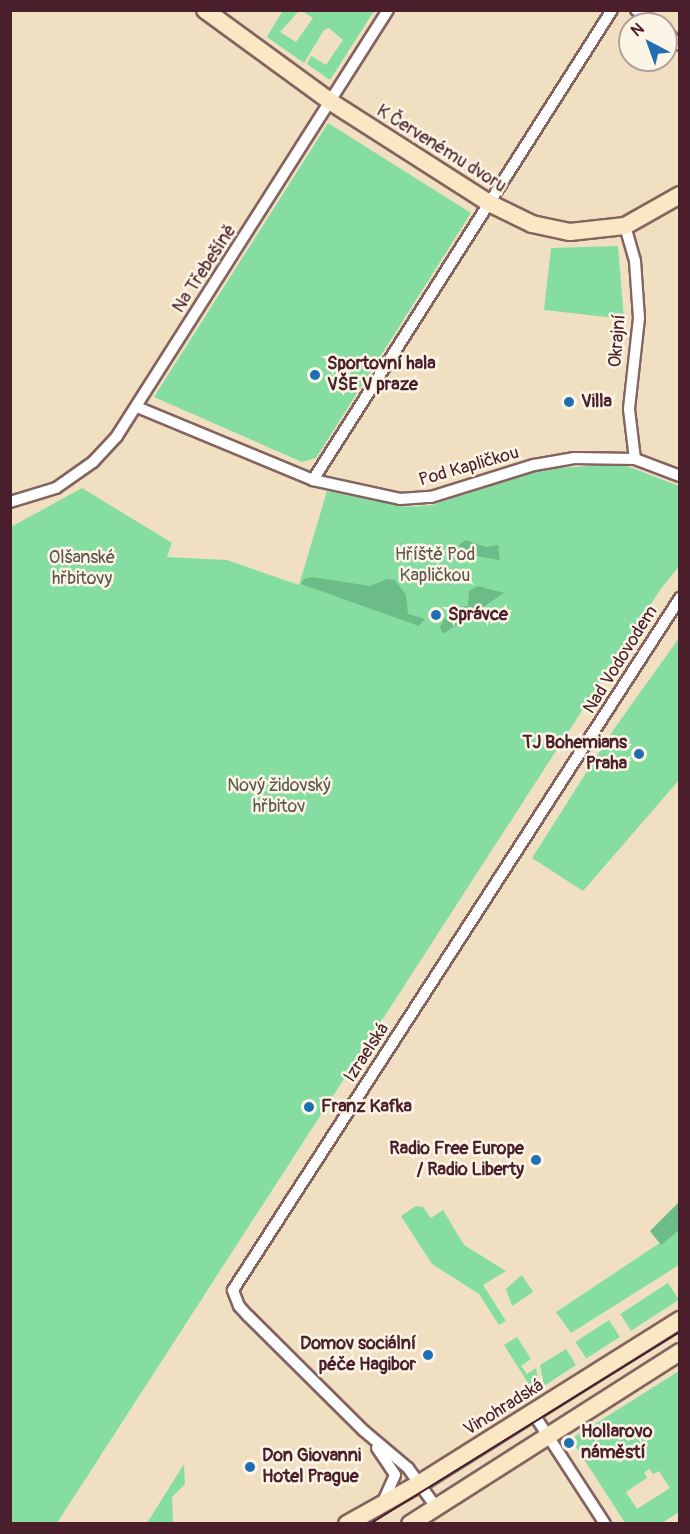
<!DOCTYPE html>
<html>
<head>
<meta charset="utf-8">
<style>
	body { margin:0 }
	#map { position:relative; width:690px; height:1534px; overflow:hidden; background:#f0e0c1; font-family:Pangolin,sans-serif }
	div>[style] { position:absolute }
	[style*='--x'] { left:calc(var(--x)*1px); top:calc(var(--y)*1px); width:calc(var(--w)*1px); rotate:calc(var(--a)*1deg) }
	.green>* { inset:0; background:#86dda1; transform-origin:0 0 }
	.forest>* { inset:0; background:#6cbc87 }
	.roads { filter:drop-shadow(2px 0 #846360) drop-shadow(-2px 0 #846360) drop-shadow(0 2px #846360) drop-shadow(0 -2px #846360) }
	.street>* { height:10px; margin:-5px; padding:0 5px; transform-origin:5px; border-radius:5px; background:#fff }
	.secondary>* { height:16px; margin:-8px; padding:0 8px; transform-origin:8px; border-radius:8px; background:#fae7c3 }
	.tram>* { height:1.5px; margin:-0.75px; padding:0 0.75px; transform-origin:0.75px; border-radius:0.75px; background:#4a1f2b }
	.dots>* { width:16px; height:16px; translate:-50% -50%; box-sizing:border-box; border:3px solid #fcf5e5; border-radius:50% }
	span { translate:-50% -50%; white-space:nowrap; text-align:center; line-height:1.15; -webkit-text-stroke:5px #fcf5e5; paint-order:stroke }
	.street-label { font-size:18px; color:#4a1f2b }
	.poi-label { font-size:18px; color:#4a1f2b; font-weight:700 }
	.left { translate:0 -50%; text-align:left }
	.right { translate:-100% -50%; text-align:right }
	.park-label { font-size:18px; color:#5c584e }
	.frame { position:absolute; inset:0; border:12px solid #4a1f2b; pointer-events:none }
	.north { position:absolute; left:618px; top:12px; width:60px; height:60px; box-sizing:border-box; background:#fcf5e5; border:2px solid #b59f9b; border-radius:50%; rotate:319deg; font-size:16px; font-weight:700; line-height:24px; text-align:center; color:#4a1f2b }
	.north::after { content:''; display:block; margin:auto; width:21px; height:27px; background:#1f6fb2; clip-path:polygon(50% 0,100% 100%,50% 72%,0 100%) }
</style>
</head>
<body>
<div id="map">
	<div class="green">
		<i style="clip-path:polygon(283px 10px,299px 11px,280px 32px,296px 42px,313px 18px,302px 11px,374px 11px,330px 80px,307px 64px,311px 56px,326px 65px,343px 40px,329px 28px,324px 30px,304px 63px,267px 37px)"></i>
		<i style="clip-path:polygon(328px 123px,471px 213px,316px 458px,302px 462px,154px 397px)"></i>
		<i style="clip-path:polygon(618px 246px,624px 319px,544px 310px,551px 248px)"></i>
		<i style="clip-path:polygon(622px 464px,679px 486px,679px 566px,660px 590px,57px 1523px,11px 1524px,11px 527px,82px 488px,172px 543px,167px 557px,227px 560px,299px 585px,327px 491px,408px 507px,432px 505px,541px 469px)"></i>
		<i style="clip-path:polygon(679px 638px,679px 780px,583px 891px,532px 858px,614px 729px)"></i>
		<i style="clip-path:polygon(416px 1206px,423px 1207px,431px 1218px,443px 1210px,464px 1245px,506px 1271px,483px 1285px,506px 1321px,499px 1325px,479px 1294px,432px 1264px,401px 1216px)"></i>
		<i style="clip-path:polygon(679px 1230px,679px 1265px,571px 1333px,556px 1312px)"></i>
		<i style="clip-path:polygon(522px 1275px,533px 1292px,512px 1306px,506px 1289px)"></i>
		<i style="left:668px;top:1283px;width:20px;height:57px;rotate:57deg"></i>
		<i style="left:609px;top:1320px;width:20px;height:40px;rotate:57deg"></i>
		<i style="clip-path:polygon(517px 1337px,531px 1359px,521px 1366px,527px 1374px,536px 1368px,539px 1383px,534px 1392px,504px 1345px)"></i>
		<i style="clip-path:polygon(566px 1349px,576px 1365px,544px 1386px,540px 1365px)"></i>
		<i style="clip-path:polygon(evenodd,679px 1371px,679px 1512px,662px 1523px,625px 1523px,571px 1439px,679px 1371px,649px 1469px,653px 1474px,659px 1471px,670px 1488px,637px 1509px,626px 1492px,647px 1478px,644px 1473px,649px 1469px)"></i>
		<i style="clip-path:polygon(184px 1464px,185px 1484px,172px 1497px,173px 1523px,147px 1523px)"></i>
	</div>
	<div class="forest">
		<i style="clip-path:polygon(466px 540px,486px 547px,498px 545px,500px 560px,463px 554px,459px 545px)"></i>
		<i style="clip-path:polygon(312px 577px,370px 586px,387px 579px,395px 580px,406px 595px,408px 614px,425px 619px,419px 626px,301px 584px,304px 579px)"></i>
		<i style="clip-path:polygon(478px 586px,504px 593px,443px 634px,440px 627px,444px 619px,456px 607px,468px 606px,469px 591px)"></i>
		<i style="clip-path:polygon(679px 1202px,679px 1230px,661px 1245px,650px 1231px)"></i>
	</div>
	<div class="roads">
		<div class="street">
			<i style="--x:636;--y:10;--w:24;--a:35"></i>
			<i style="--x:666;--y:32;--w:19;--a:43"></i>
			<i style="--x:625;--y:226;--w:36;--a:74"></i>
			<i style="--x:635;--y:261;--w:57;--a:86"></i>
			<i style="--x:639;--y:318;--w:92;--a:96.3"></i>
			<i style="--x:629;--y:409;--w:50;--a:83.2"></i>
			<i style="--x:137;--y:407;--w:191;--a:22.5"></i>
			<i style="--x:313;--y:480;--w:89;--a:12.3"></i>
			<i style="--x:400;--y:499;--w:31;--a:-4"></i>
			<i style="--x:431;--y:497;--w:108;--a:-17.3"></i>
			<i style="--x:534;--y:465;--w:41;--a:-9.9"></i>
			<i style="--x:574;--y:458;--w:61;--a:0.9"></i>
			<i style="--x:635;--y:459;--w:48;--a:20.7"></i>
			<i style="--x:313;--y:480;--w:557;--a:-57.54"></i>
			<i style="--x:10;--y:502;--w:48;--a:-16.9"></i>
			<i style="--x:56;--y:488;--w:45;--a:-35.1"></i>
			<i style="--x:93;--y:462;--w:35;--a:-47"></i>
			<i style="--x:117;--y:436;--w:505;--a:-57.54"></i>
			<i style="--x:533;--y:1413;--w:132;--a:57"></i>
			<i style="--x:377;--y:1448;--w:32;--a:56"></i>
			<i style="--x:395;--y:1475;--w:30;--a:114"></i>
			<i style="--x:436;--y:1507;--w:48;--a:-125.7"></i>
			<i style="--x:408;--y:1468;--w:57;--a:-139.9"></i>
			<i style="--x:364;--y:1431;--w:163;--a:-135.2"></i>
			<i style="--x:248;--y:1316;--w:13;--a:-132"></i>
			<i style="--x:239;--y:1306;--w:17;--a:-111"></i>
			<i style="--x:233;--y:1290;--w:824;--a:-57.14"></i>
		</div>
		<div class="secondary">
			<i style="--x:205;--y:10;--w:156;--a:36.1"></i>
			<i style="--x:331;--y:102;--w:188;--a:32.6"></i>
			<i style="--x:489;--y:203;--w:48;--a:26"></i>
			<i style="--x:532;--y:224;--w:39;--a:12"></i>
			<i style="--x:570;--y:232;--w:55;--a:-6.2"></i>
			<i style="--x:625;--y:226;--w:63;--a:-29.4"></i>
			<i style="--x:347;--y:1524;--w:84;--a:-29.3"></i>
			<i style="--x:420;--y:1483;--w:307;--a:-32.1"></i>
			<i style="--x:410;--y:1524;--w:320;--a:-32.5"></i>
		</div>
	</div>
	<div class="tram">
		<i style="--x:370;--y:1524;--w:365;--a:-31.8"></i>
	</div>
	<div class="dots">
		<i style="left:315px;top:375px;background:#1f6fb2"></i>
		<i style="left:569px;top:402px;background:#1f6fb2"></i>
		<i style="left:436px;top:615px;background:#1f6fb2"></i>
		<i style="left:639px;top:754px;background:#1f6fb2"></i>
		<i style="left:309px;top:1107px;background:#1f6fb2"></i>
		<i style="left:536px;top:1160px;background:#1f6fb2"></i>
		<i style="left:428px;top:1355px;background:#1f6fb2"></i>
		<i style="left:569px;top:1443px;background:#1f6fb2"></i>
		<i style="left:250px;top:1467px;background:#1f6fb2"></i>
	</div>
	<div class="street-label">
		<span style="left:441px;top:149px;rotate:32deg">K Červenému dvoru</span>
		<span style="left:205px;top:269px;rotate:-57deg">Na Třebešíně</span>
		<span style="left:618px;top:341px;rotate:-85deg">Okrajní</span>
		<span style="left:469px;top:467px;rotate:-16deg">Pod Kapličkou</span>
		<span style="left:621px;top:660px;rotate:-58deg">Nad Vodovodem</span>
		<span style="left:367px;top:1053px;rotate:-57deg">Izraelská</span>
		<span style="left:504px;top:1408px;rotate:-32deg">Vinohradská</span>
	</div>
	<div class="poi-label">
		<span class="left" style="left:327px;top:375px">Sportovní hala<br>VŠE V praze</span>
		<span class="left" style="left:581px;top:402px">Villa</span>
		<span class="left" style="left:448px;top:615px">Správce</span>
		<span class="right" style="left:627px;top:754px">TJ Bohemians<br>Praha</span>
		<span class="left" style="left:321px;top:1107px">Franz Kafka</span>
		<span class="right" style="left:524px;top:1160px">Radio Free Europe<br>/ Radio Liberty</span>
		<span class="right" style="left:416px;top:1355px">Domov sociální<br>péče Hagibor</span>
		<span class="left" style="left:581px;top:1443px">Hollarovo<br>náměstí</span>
		<span class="left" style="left:262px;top:1467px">Don Giovanni<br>Hotel Prague</span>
	</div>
	<div class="park-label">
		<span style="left:435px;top:566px">Hříště Pod<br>Kapličkou</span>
		<span style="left:82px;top:569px">Olšanské<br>hřbitovy</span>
		<span style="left:279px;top:797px">Nový židovský<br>hřbitov</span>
	</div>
	<div class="frame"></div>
	<div class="north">N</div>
</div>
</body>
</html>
